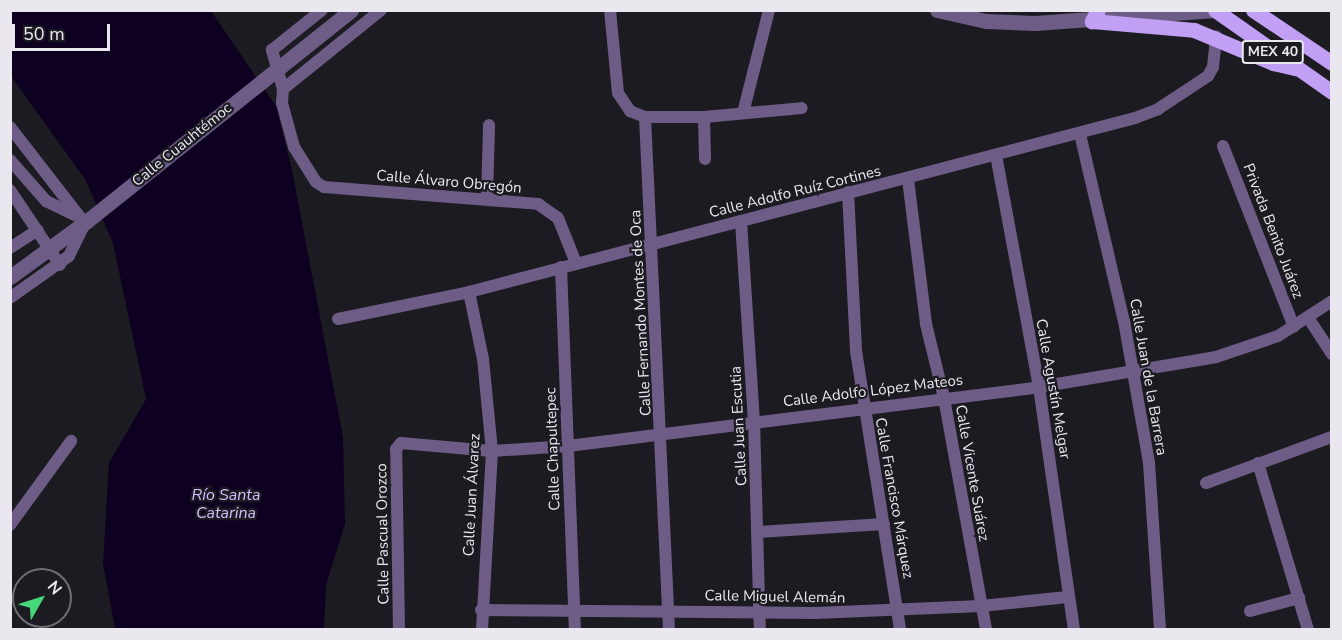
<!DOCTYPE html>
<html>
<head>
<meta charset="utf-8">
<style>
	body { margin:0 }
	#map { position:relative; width:1342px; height:640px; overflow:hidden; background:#1d1b22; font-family:"Nunito Sans",sans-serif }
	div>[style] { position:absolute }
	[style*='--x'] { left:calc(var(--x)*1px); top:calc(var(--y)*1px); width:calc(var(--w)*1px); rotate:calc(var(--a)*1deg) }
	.water>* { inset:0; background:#0d0021 }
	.minor>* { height:12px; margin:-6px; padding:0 6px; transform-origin:6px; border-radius:6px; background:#6d5d86 }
	.tertiary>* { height:15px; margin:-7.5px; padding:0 7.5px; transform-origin:7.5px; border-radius:7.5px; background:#6d5d86 }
	.primary>* { height:15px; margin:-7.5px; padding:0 7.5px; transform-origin:7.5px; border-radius:7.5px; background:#c09ff4 }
	.minor-bridge>* { height:12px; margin:-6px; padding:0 6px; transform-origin:6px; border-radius:6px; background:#6d5d86 }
	.tertiary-bridge>* { height:15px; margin:-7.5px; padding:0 7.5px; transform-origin:7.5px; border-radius:7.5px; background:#6d5d86 }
	span { translate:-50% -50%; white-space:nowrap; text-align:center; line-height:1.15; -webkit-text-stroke:4.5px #1d1b22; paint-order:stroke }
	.shield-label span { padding:2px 4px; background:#1d1b22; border:2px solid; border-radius:4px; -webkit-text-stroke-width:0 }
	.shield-label { font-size:14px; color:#eae8ee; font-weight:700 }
	.street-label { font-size:15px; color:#eae8ee }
	.water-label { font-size:16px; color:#d6bdff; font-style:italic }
	.frame { position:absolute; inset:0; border:12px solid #eae8ee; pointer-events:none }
	.north { position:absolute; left:12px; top:568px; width:60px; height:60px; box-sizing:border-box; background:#1d1b22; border:2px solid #6f6d74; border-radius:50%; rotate:51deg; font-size:16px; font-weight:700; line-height:24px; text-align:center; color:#eae8ee }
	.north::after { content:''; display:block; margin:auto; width:21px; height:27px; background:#45d77a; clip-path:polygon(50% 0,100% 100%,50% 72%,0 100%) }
	.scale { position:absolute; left:12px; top:24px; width:98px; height:27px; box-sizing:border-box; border:3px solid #eae8ee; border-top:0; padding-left:8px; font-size:18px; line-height:21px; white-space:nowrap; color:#eae8ee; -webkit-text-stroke:4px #1d1b22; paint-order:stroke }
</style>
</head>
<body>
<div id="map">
	<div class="water">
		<i style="clip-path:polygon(10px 11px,211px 11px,276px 106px,292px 170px,343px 437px,345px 524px,326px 585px,324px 629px,115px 629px,103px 563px,109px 463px,146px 399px,113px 243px,85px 179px,11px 76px)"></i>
	</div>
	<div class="minor">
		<i style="--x:381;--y:10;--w:126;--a:141.1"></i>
		<i style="--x:283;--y:89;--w:14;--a:94"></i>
		<i style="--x:282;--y:103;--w:46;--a:74.7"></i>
		<i style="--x:294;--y:147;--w:41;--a:57.8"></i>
		<i style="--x:316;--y:182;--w:9;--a:32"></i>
		<i style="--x:324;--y:187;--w:215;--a:4.5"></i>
		<i style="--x:538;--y:204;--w:24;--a:35"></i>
		<i style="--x:558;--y:218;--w:48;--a:68.2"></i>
		<i style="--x:610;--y:10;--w:83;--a:84.5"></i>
		<i style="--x:618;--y:93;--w:22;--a:56"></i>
		<i style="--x:630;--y:111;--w:16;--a:22"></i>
		<i style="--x:645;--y:117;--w:514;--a:87.32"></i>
		<i style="--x:283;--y:89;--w:41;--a:-105.8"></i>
		<i style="--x:272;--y:50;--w:64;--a:-38.7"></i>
		<i style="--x:743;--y:113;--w:106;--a:-75.8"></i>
		<i style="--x:645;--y:117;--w:59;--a:0"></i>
		<i style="--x:704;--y:117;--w:98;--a:-5.2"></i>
		<i style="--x:704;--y:117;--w:42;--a:88.6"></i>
		<i style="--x:10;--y:127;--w:113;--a:52.2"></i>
		<i style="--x:79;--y:216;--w:12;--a:70"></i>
		<i style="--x:83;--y:227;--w:32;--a:116"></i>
		<i style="--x:69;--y:256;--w:72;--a:144.6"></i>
		<i style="--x:1080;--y:134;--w:192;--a:76.8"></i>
		<i style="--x:1124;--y:321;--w:144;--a:80"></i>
		<i style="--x:1149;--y:463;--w:167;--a:86.2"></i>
		<i style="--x:1223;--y:146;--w:194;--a:68.6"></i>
		<i style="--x:996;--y:155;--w:236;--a:79.5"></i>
		<i style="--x:1039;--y:387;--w:246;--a:81.8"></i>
		<i style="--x:908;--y:179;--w:146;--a:82.9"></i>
		<i style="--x:926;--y:324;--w:76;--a:76.3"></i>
		<i style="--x:944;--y:398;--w:236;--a:79.7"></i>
		<i style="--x:10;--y:190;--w:90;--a:56.3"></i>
		<i style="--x:848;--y:192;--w:159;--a:87.1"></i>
		<i style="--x:856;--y:351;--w:282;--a:81"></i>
		<i style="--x:487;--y:198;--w:73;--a:-88.4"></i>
		<i style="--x:741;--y:221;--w:200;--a:86.3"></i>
		<i style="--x:754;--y:421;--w:209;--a:88.4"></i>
		<i style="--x:10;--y:248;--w:33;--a:-33"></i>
		<i style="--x:561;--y:267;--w:363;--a:87.8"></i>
		<i style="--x:469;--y:292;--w:68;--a:78.2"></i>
		<i style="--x:483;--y:359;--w:92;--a:84.4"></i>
		<i style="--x:492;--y:451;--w:179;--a:93.2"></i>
		<i style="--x:338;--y:319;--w:134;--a:-11.6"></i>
		<i style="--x:469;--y:292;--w:688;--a:-14.64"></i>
		<i style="--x:1135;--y:118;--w:25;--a:-21"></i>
		<i style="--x:1158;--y:109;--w:60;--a:-33.4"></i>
		<i style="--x:1208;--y:76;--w:10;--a:-61"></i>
		<i style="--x:1213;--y:67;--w:31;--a:-84"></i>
		<i style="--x:1309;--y:319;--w:42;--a:56.7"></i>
		<i style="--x:1258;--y:463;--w:174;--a:73.3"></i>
		<i style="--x:1206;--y:483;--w:134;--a:-20.1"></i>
		<i style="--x:10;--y:525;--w:104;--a:-54"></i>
		<i style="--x:759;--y:532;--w:125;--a:-3.7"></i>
		<i style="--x:481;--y:610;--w:334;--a:0.5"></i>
		<i style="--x:815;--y:613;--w:166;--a:-2.4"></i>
		<i style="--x:981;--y:606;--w:87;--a:-5.9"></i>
		<i style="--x:1250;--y:611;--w:51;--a:-14.9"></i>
		<i style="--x:399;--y:630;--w:181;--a:-90.9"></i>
		<i style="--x:396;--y:449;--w:8;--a:-50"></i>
		<i style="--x:401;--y:443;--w:91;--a:5"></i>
		<i style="--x:492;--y:451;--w:76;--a:-3.8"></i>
		<i style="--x:568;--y:446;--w:475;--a:-7.1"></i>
		<i style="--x:1039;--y:387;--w:180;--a:-9.6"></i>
		<i style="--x:1216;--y:357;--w:65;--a:-18.7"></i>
		<i style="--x:1278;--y:336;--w:64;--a:-32.9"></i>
	</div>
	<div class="tertiary">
		<i style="--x:937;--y:10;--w:50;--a:12.7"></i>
		<i style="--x:986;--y:21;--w:49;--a:2.3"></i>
		<i style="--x:1035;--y:23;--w:181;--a:-4.1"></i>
	</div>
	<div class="primary">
		<i style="--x:1098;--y:10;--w:13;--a:119"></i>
		<i style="--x:1092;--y:21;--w:102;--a:5"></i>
		<i style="--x:1194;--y:30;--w:86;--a:22.7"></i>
		<i style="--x:1273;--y:63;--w:23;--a:13"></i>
		<i style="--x:1215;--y:10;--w:143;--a:35"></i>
		<i style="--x:1253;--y:10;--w:95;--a:33.9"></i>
	</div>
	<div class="minor-bridge">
		<i style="--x:10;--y:160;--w:55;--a:48.7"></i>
		<i style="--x:46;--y:201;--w:46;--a:26"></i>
	</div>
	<div class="tertiary-bridge">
		<i style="--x:10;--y:277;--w:95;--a:-36"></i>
		<i style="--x:87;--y:221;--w:338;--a:-38.6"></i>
	</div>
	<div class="shield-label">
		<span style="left:1273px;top:52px">MEX 40</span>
	</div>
	<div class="street-label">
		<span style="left:182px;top:145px;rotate:-39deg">Calle Cuauhtémoc</span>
		<span style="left:449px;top:182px;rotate:5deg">Calle Álvaro Obregón</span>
		<span style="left:795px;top:192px;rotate:-14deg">Calle Adolfo Ruíz Cortines</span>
		<span style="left:1273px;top:231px;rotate:69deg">Privada Benito Juárez</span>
		<span style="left:641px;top:313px;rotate:-93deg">Calle Fernando Montes de Oca</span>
		<span style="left:1148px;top:377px;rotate:80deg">Calle Juan de la Barrera</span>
		<span style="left:1053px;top:389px;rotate:80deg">Calle Agustín Melgar</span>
		<span style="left:873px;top:391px;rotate:-7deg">Calle Adolfo López Mateos</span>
		<span style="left:739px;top:426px;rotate:-93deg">Calle Juan Escutia</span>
		<span style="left:553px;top:449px;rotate:-92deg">Calle Chapultepec</span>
		<span style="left:972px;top:473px;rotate:80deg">Calle Vicente Suárez</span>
		<span style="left:472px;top:495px;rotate:-87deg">Calle Juan Álvarez</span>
		<span style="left:894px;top:498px;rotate:80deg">Calle Francisco Márquez</span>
		<span style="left:383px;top:534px;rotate:-91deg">Calle Pascual Orozco</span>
		<span style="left:775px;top:597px;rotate:1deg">Calle Miguel Alemán</span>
	</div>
	<div class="water-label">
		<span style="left:226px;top:504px">Río Santa<br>Catarina</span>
	</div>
	<div class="frame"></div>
	<div class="north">N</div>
	<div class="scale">50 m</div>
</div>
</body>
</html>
